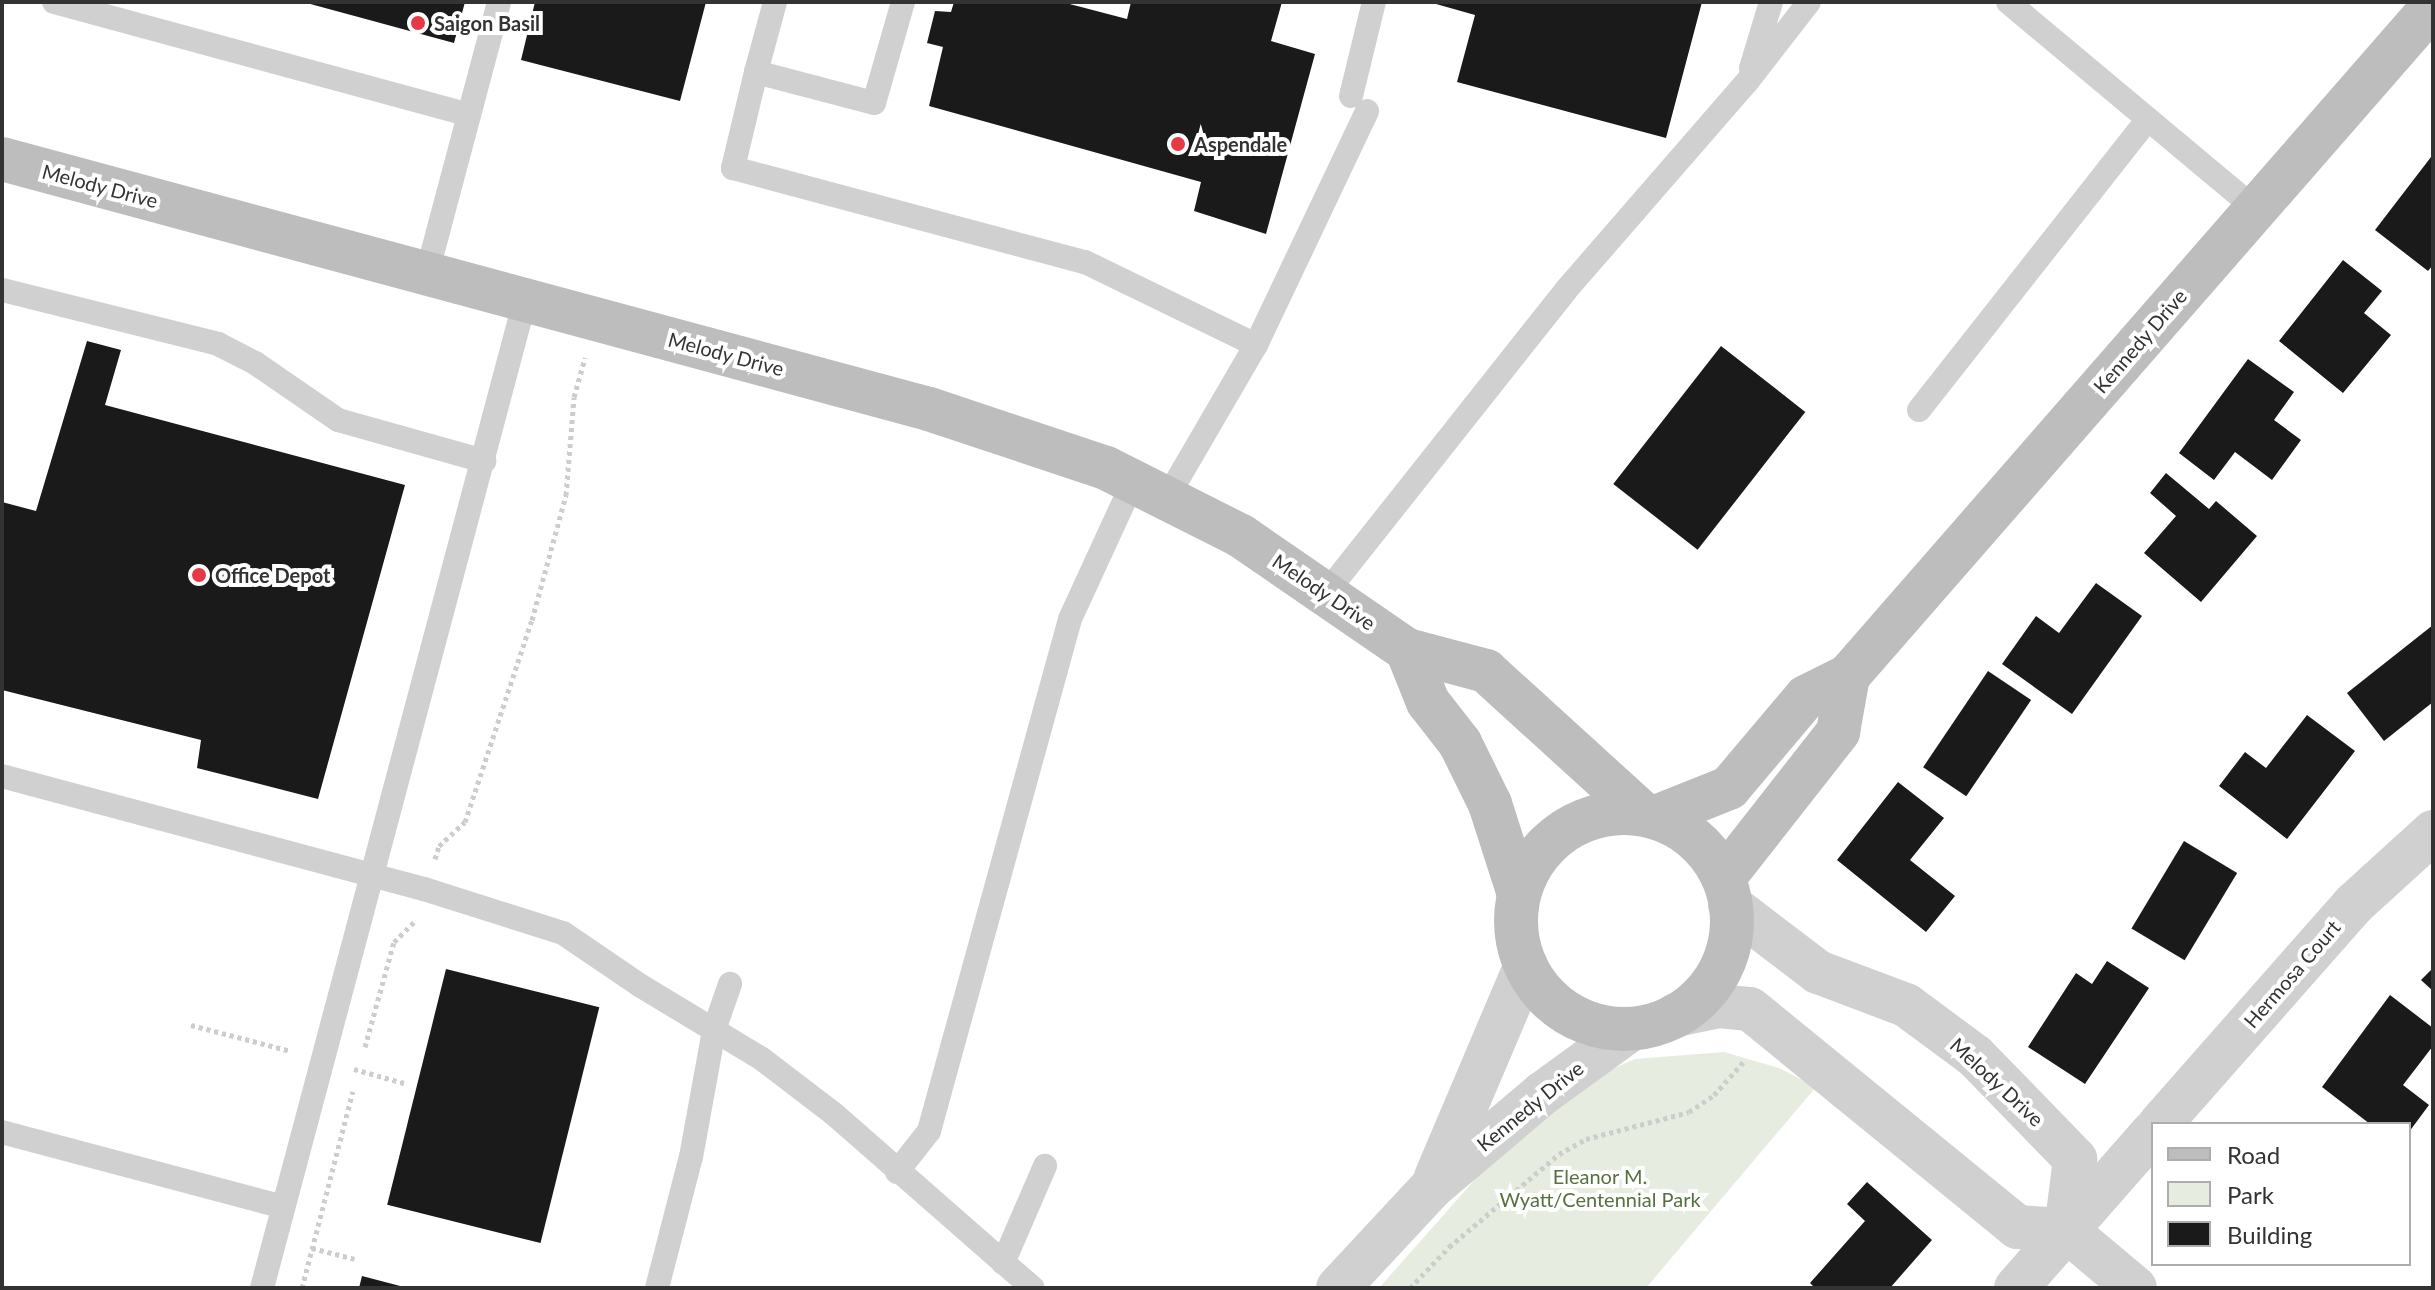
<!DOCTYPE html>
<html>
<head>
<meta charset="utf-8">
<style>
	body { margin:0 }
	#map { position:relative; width:2435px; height:1290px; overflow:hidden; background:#fff; font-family:Lato,sans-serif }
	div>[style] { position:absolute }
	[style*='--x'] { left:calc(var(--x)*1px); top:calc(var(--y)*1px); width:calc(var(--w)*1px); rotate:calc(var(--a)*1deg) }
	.green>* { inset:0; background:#e6ecdf }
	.building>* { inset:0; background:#1a1a1a; transform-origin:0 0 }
	.path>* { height:5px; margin-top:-2.5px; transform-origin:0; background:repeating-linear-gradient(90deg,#cdcdcd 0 4px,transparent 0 8px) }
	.lane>* { height:24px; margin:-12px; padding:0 12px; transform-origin:12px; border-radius:12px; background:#d0d0d0 }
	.street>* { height:44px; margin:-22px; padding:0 22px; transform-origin:22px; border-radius:22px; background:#d0d0d0 }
	.secondary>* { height:44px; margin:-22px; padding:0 22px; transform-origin:22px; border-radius:22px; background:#bdbdbd }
	.secondary>.ring { margin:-22px; padding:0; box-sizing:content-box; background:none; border:44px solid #bdbdbd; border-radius:50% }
	.dots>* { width:22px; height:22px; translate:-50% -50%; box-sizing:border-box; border:4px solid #fff; border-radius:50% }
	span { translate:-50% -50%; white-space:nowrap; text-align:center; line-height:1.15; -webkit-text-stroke:8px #fff; paint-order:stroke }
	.poi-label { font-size:20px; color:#333; font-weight:700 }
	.left { translate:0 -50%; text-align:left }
	.street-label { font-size:20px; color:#333 }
	.park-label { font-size:20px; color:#56703f }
	.frame { position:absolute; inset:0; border:4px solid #333; pointer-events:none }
	.legend { position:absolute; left:2151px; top:1122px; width:260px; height:144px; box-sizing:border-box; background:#fff; border:2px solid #adadad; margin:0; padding:10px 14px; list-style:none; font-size:24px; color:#333 }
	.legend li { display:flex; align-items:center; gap:16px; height:40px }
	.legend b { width:40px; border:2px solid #adadad }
</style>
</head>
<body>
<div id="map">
	<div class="green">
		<i style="clip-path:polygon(1724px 1052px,1779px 1068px,1816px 1087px,1646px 1288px,1379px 1288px,1548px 1097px,1635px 1059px)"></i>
	</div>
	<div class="building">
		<i style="clip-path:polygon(303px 2px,465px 2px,454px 43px)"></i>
		<i style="clip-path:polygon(535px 2px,706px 2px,680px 101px,521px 60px)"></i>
		<i style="clip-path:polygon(954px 2px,1062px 2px,1127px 19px,1131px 2px,1282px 2px,1271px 41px,1315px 54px,1266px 234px,1194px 211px,1201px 182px,929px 106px,943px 47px,927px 43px,935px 11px,951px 12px)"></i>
		<i style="clip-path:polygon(1429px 2px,1702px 2px,1666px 138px,1457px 82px,1475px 15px)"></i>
		<i style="clip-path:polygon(2431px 157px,2433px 265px,2428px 271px,2375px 230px)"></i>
		<i style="clip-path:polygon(2343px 260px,2382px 291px,2364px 313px,2391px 335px,2343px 393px,2279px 341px)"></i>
		<i style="clip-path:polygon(87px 341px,121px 350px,105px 405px,405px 485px,318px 799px,197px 768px,201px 740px,2px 690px,2px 502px,36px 511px)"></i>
		<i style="left:1721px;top:346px;width:107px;height:175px;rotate:38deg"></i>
		<i style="clip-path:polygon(2248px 359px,2294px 392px,2274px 420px,2301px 440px,2272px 480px,2235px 452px,2214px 480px,2179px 453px)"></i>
		<i style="clip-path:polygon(2166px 473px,2209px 509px,2216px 501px,2257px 536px,2201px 602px,2144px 553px,2176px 516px,2150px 493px)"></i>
		<i style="clip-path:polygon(2096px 583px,2142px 616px,2072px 714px,2002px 664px,2036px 616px,2059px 633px)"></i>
		<i style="clip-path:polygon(2433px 625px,2433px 702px,2384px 741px,2347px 693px)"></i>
		<i style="left:1988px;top:671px;width:52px;height:116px;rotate:34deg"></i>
		<i style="clip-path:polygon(2307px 715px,2355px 751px,2287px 839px,2219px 786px,2245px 752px,2266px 768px)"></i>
		<i style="clip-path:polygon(1898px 782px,1944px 818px,1910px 860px,1955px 896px,1926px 932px,1837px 860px)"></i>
		<i style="left:2184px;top:841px;width:62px;height:102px;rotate:31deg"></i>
		<i style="clip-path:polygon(2107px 961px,2149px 988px,2085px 1084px,2028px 1047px,2076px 973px,2092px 984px)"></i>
		<i style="clip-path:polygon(2433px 968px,2433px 991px,2421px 980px)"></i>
		<i style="left:446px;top:969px;width:158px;height:243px;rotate:14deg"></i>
		<i style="clip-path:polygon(2390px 995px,2433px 1028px,2433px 1046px,2403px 1085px,2429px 1105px,2409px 1132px,2409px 1124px,2370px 1124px,2322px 1087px)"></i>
		<i style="clip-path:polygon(1867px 1182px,1932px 1240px,1890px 1288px,1815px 1288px,1810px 1283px,1865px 1221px,1847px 1204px)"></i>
		<i style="clip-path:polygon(362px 1276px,404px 1287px,404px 1288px,359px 1288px)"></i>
	</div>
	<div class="path">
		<i style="--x:435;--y:859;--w:14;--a:-73"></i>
		<i style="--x:439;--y:846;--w:35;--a:-43"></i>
		<i style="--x:465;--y:822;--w:213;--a:-71.7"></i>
		<i style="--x:532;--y:620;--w:130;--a:-74.8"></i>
		<i style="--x:566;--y:495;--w:98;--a:-85.3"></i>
		<i style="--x:574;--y:397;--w:41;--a:-74.2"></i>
		<i style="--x:191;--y:1025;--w:103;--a:14.6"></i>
		<i style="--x:365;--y:1047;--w:109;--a:-74.6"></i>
		<i style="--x:394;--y:942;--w:28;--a:-45"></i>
		<i style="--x:354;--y:1069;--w:52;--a:15.6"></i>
		<i style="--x:312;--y:1248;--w:44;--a:14.3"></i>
		<i style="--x:302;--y:1288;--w:203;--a:-75.5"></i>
		<i style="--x:1410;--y:1288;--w:57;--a:-46.4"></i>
		<i style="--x:1449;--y:1247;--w:144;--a:-40.2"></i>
		<i style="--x:1559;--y:1154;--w:31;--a:-29"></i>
		<i style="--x:1586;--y:1139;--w:106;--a:-14.7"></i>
		<i style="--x:1689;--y:1112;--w:30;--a:-34"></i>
		<i style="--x:1714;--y:1095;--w:47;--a:-48.5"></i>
	</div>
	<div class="lane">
		<i style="--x:54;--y:2;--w:430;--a:15.2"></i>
		<i style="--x:903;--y:2;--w:105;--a:106"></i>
		<i style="--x:874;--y:103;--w:122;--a:-165.3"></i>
		<i style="--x:756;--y:72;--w:99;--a:103.5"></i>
		<i style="--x:733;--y:168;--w:364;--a:15"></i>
		<i style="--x:1085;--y:262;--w:190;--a:25.9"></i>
		<i style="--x:2008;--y:2;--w:323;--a:39.9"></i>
		<i style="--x:1751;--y:68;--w:69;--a:-73.1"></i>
		<i style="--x:756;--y:72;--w:73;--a:-74.8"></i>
		<i style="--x:1351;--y:96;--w:97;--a:-76.3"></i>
		<i style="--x:427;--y:273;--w:280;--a:-75.1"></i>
		<i style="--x:2;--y:290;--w:223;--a:14"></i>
		<i style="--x:218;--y:344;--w:42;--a:27.2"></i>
		<i style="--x:255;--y:363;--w:101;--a:34.5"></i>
		<i style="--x:338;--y:420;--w:152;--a:15.7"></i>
		<i style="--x:1919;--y:410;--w:370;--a:-51.8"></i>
		<i style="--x:1168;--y:496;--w:175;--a:-59.8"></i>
		<i style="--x:1256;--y:345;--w:259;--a:-64.6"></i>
		<i style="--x:1326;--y:593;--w:387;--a:-51.6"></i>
		<i style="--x:1566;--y:290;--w:276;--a:-49"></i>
		<i style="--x:1747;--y:82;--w:101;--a:-52.2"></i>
		<i style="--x:2;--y:776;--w:437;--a:15"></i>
		<i style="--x:424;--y:889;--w:146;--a:17.6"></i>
		<i style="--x:563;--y:933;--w:94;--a:34.2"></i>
		<i style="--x:641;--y:986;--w:141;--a:31.1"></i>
		<i style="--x:762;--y:1059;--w:91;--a:37.4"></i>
		<i style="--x:834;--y:1114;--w:264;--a:41.2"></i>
		<i style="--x:2;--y:1132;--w:291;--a:14.9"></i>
		<i style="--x:897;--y:1172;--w:52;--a:-52"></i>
		<i style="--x:929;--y:1131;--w:531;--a:-74.6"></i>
		<i style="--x:1070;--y:619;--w:153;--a:-65.3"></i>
		<i style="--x:1003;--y:1263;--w:106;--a:-66.6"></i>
		<i style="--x:262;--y:1288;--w:1022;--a:-75.09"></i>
		<i style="--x:657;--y:1288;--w:135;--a:-75.5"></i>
		<i style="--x:691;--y:1157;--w:129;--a:-79.7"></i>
		<i style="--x:714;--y:1030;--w:49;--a:-70.8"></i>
	</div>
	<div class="street">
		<i style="--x:1730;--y:905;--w:111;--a:37.3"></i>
		<i style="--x:1818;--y:972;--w:94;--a:20.6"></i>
		<i style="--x:1906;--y:1005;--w:86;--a:36.5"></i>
		<i style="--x:1975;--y:1056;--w:144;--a:45.8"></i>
		<i style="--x:2075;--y:1159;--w:72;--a:97.2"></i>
		<i style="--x:1676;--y:1015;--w:44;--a:-11.8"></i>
		<i style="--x:1719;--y:1006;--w:31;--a:6"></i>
		<i style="--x:1750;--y:1009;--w:345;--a:39.2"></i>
		<i style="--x:2017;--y:1227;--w:49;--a:3.5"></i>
		<i style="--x:2066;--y:1230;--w:90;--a:40"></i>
		<i style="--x:2160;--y:1124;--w:293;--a:-48.6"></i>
		<i style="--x:2354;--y:904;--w:107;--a:-42.3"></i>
		<i style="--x:1436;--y:1177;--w:230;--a:-67"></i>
		<i style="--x:1338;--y:1288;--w:138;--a:-47.1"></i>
		<i style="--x:1432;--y:1187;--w:145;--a:-40.3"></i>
		<i style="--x:1543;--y:1093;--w:109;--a:-36"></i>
		<i style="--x:2016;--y:1288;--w:208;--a:-48.7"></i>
	</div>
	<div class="secondary">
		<i style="--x:2;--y:159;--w:960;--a:15.09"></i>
		<i style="--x:929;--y:409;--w:187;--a:18.4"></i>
		<i style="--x:1106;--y:468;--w:151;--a:26.7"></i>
		<i style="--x:1241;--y:536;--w:201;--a:34.5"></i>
		<i style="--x:1407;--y:650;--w:82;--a:14.9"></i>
		<i style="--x:1486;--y:671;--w:210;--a:42.3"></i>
		<i style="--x:1407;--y:650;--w:56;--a:68"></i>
		<i style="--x:1428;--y:702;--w:52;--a:52"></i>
		<i style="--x:1460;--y:743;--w:68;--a:63.8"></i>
		<i style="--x:1490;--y:804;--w:91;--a:72.2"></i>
		<i class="ring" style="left:1516px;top:813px;width:172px;height:172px"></i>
		<i style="--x:1656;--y:817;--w:79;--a:-21.7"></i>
		<i style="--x:1729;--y:788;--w:119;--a:-49.8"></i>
		<i style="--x:1806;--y:697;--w:47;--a:-26.6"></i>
		<i style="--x:1848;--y:676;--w:889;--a:-48.87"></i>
		<i style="--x:1726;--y:875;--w:182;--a:-51.9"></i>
		<i style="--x:1838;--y:732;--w:57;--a:-79.9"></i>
	</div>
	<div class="dots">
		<i style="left:418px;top:23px;background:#e63946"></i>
		<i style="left:1178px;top:144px;background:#e63946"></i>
		<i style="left:199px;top:575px;background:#e63946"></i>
	</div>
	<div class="poi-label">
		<span class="left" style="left:434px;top:23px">Saigon Basil</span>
		<span class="left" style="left:1194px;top:144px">Aspendale</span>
		<span class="left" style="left:215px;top:575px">Office Depot</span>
	</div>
	<div class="street-label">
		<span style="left:100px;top:186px;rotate:15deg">Melody Drive</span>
		<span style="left:2140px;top:341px;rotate:-49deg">Kennedy Drive</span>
		<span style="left:726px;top:354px;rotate:15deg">Melody Drive</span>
		<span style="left:1324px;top:592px;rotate:34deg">Melody Drive</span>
		<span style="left:2292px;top:974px;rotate:-49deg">Hermosa Court</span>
		<span style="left:1997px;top:1082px;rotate:43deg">Melody Drive</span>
		<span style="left:1530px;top:1106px;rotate:-39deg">Kennedy Drive</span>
	</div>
	<div class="park-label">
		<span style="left:1600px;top:1188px">Eleanor M.<br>Wyatt/Centennial Park</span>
	</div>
	<div class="frame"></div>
	<ul class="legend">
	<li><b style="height:10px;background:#bdbdbd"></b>Road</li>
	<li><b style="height:22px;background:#e6ecdf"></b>Park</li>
	<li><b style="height:22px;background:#1a1a1a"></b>Building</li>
	</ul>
</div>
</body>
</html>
